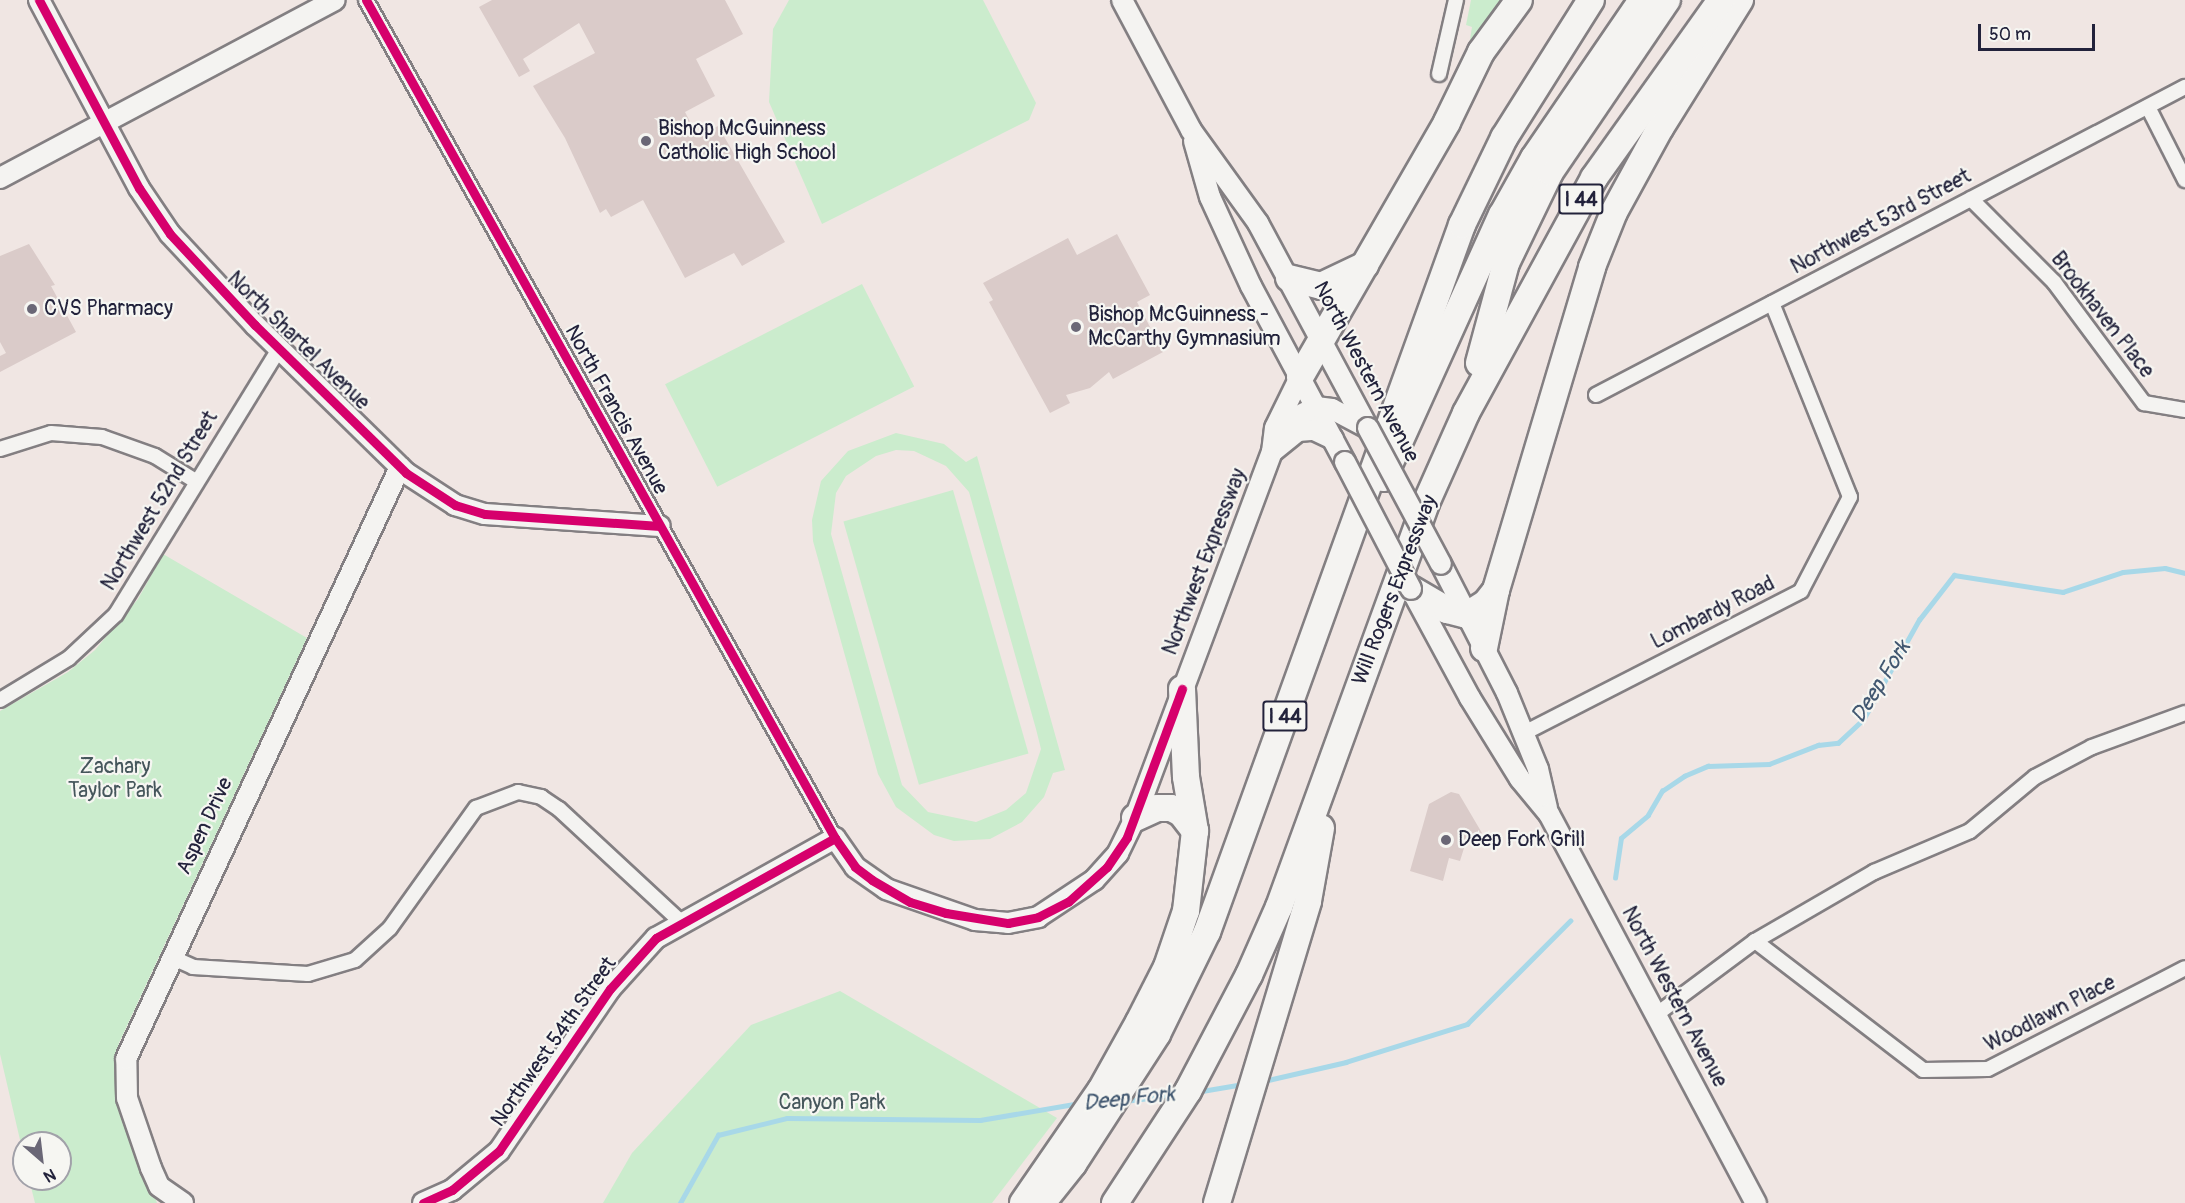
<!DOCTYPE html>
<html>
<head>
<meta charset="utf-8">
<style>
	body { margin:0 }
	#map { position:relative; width:2185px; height:1203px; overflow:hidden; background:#f0e6e3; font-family:Pangolin,sans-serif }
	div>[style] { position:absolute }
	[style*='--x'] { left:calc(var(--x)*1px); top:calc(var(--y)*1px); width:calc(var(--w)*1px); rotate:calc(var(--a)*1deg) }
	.green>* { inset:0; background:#cbeccd; transform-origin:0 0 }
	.stream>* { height:4.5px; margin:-2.25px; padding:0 2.25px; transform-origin:2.25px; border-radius:2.25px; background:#a8d8e8 }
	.building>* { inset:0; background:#dacbc9 }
	.roads { filter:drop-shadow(2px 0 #837f82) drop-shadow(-2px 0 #837f82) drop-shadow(0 2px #837f82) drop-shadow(0 -2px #837f82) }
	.street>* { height:14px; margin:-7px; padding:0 7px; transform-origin:7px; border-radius:7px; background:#f4f3f1 }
	.secondary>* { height:20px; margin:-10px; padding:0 10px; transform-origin:10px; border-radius:10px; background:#f4f3f1 }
	.highway>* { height:26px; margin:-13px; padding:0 13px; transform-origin:13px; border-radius:13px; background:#f4f3f1 }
	.bridges { filter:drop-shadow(2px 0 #837f82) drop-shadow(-2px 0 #837f82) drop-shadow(0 2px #837f82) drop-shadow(0 -2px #837f82) }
	.secondary-bridge>* { height:20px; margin:-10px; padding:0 10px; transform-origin:10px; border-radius:10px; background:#f4f3f1 }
	.cycleway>* { height:9px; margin:-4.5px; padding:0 4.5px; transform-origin:4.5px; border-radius:4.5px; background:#d6006c }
	.dots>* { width:16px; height:16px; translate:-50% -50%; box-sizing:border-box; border:3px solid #f6f6f2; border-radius:50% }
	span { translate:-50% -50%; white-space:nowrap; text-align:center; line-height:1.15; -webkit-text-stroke:4.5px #f6f6f2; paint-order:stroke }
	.shield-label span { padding:2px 4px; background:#f6f6f2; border:2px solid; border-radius:4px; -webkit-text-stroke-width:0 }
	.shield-label { font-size:20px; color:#22223b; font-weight:700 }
	.poi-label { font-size:21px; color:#22223b }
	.left { translate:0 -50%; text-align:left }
	.street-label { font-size:21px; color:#22223b }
	.park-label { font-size:21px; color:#45565b }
	.water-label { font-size:22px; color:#415770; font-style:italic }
	.north { position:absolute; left:12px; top:1131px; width:60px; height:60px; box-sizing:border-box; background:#f6f6f2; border:2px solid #a1a1a9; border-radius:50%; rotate:152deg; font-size:16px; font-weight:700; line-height:24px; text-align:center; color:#22223b }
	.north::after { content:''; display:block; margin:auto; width:21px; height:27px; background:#6a6776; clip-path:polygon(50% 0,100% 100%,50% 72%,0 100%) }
	.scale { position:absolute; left:1978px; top:24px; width:117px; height:27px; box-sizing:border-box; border:3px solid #22223b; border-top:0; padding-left:8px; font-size:18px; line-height:21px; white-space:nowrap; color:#22223b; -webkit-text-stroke:4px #f6f6f2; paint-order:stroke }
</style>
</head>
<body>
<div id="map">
	<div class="green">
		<i style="clip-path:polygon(789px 0,983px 0,1036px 103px,1029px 120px,822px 224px,769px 102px,773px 29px)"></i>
		<i style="clip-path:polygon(1471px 0,1510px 0,1465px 70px,1472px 27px,1466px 25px)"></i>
		<i style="left:862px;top:284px;width:115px;height:221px;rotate:63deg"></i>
		<i style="clip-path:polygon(evenodd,896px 433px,944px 444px,966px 462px,977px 456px,1065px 770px,1053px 773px,1044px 797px,1022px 822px,990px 839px,954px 841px,934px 835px,896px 807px,878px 774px,813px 541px,812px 520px,821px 481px,848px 451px,896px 433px,896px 450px,914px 451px,946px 466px,969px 492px,1036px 729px,1041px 749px,1026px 793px,1006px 810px,976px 822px,928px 812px,902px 785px,831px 534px,836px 493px,846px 476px,876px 456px,896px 450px)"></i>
		<i style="left:953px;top:490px;width:274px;height:114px;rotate:74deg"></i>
		<i style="clip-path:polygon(163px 554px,307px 638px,119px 1043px,114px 1071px,157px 1203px,35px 1203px,29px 1179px,60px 1179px,60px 1143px,24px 1143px,24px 1157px,0 1054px,0 711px,68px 672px,95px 650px,138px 599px)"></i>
		<i style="clip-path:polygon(840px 991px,1057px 1118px,992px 1203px,603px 1203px,632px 1153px,751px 1025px)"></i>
	</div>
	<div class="stream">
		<i style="--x:1615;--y:878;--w:40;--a:-81.5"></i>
		<i style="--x:1621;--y:838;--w:35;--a:-40"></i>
		<i style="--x:1648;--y:815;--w:28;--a:-60"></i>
		<i style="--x:1662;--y:791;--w:27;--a:-34"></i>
		<i style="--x:1684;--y:776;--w:26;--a:-23"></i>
		<i style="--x:1708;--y:766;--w:61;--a:-1.9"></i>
		<i style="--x:1769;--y:764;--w:53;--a:-21.2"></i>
		<i style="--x:1818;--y:745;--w:20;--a:-6"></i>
		<i style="--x:1838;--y:743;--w:34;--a:-43"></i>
		<i style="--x:1863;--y:720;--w:115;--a:-60.8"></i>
		<i style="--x:1919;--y:620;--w:57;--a:-52.1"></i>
		<i style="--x:1954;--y:575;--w:110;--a:8.9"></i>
		<i style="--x:2063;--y:592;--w:63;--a:-18.4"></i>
		<i style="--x:2123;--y:572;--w:42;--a:-5.4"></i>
		<i style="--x:2165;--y:568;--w:21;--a:14"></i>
		<i style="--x:1264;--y:1081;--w:84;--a:-13"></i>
		<i style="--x:1346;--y:1062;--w:127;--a:-17.4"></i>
		<i style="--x:1467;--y:1024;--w:146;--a:-45"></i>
		<i style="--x:1196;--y:1092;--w:49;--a:-9.5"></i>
		<i style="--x:1125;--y:1101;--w:48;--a:-7.1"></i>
		<i style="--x:680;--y:1203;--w:78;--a:-60.8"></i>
		<i style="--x:718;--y:1135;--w:71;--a:-13.8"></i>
		<i style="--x:787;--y:1118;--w:193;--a:0.6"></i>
		<i style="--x:980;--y:1120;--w:101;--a:-9.6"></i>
	</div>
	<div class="building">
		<i style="clip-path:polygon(492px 0,725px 0,743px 34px,696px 59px,715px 96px,685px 112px,698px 137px,718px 126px,785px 242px,742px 266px,734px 253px,685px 278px,643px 200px,611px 217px,606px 209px,600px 213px,565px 138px,533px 86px,595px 53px,579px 23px,523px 59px,530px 71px,519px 77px,479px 7px)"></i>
		<i style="clip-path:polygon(1117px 234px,1150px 295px,1137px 302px,1163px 352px,1113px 379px,1109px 372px,1090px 388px,1066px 395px,1070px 403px,1050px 413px,989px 302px,993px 300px,983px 283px,1068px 238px,1077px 255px)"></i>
		<i style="clip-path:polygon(29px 244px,55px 285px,51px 286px,76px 332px,0 372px,0 356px,6px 353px,0 342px,0 256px)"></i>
		<i style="clip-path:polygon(1451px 792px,1459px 794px,1482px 833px,1464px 848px,1460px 861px,1449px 858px,1443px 881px,1410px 871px,1429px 804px)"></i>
	</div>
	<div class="roads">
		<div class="street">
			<i style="--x:366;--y:0;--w:960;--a:60.77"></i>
			<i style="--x:1439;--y:74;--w:76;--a:-77.1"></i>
			<i style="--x:2148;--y:107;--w:82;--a:63.1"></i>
			<i style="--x:1971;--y:199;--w:117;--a:45"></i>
			<i style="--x:2054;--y:282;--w:151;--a:53.4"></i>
			<i style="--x:2144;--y:403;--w:42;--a:9.7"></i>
			<i style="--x:1596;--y:395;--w:665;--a:-27.61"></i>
			<i style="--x:0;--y:449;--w:53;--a:-17.4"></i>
			<i style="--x:51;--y:433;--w:51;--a:4.5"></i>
			<i style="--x:102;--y:437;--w:56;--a:19.7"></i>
			<i style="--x:155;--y:456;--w:49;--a:31.8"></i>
			<i style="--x:0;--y:700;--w:81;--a:-31.3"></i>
			<i style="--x:69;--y:658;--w:64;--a:-43.1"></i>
			<i style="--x:116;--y:614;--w:311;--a:-58.4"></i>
			<i style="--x:1524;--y:733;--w:311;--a:-27.1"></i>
			<i style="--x:1801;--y:591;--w:106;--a:-62.5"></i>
			<i style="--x:1850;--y:497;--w:209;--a:-111.9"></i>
			<i style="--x:1755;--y:941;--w:212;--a:37.5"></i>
			<i style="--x:1923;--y:1070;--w:65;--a:-0.9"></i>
			<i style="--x:1988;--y:1069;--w:221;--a:-27.1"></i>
			<i style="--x:171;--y:957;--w:24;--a:24"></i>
			<i style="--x:193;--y:967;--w:115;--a:3.5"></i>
			<i style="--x:308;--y:974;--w:49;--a:-16.6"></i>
			<i style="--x:355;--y:960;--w:47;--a:-42.4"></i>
			<i style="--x:390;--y:928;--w:148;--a:-54.4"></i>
			<i style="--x:476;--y:808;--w:45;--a:-20.9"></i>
			<i style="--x:518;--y:792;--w:24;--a:12"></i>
			<i style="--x:541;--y:797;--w:22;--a:34"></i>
			<i style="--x:559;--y:809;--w:165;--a:42.8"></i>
			<i style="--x:1657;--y:1014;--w:122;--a:-36.7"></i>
			<i style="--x:1755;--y:941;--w:138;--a:-30.1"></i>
			<i style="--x:1874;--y:872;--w:104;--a:-23.1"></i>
			<i style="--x:1970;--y:831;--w:85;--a:-39.7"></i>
			<i style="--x:2035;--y:777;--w:64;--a:-27.8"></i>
			<i style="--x:2092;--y:747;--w:99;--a:-20.1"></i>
		</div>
		<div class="secondary">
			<i style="--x:39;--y:0;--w:213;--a:62"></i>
			<i style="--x:139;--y:188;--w:55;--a:56"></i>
			<i style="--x:170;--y:234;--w:125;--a:47"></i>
			<i style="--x:255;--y:325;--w:211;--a:44.4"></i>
			<i style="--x:406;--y:473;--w:59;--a:33.1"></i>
			<i style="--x:455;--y:505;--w:31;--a:17"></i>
			<i style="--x:485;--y:514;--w:175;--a:3.9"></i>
			<i style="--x:1122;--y:0;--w:147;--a:62"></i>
			<i style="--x:1191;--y:130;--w:115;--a:54.2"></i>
			<i style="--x:1258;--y:223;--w:233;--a:61.8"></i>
			<i style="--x:1194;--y:141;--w:58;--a:74.1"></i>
			<i style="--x:1210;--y:197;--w:98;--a:65.3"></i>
			<i style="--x:1251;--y:286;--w:200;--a:61.9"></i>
			<i style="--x:0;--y:178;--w:379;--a:-28"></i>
			<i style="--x:1277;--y:427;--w:44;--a:-27.1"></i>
			<i style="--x:1316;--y:407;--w:16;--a:7"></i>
			<i style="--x:1332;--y:409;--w:41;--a:27.8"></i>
			<i style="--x:1272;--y:452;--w:33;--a:-39"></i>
			<i style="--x:1298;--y:431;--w:16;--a:-4"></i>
			<i style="--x:1314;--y:430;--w:21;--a:25"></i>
			<i style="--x:1441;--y:564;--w:145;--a:62.9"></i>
			<i style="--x:1507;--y:693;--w:82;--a:67.8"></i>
			<i style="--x:1538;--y:769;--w:40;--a:77"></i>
			<i style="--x:1411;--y:589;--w:124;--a:61.6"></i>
			<i style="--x:1470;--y:698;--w:95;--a:58.3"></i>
			<i style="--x:1520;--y:779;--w:45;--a:50.4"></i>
			<i style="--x:1549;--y:814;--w:441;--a:62"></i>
			<i style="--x:183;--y:1203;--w:29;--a:-145"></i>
			<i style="--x:159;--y:1186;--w:20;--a:-114"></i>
			<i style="--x:151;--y:1168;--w:74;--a:-108.9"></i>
			<i style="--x:127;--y:1098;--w:39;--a:-91"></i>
			<i style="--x:126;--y:1059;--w:652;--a:-65.16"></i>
			<i style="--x:423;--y:1203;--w:32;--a:-24"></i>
			<i style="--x:452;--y:1190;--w:61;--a:-39.7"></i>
			<i style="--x:499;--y:1151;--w:196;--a:-55.6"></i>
			<i style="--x:610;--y:989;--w:69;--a:-48"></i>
			<i style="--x:656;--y:938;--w:205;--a:-29.2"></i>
			<i style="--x:835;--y:838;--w:35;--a:55"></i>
			<i style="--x:855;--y:867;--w:38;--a:35"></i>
			<i style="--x:886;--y:889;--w:94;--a:19.2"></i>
			<i style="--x:975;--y:920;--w:33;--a:5"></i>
			<i style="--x:1008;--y:923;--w:31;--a:-11"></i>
			<i style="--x:1038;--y:917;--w:67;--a:-33.5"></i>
			<i style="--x:1094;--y:880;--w:36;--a:-48"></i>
			<i style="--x:1118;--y:853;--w:39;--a:-64"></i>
			<i style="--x:1135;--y:818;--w:391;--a:-69.5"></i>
			<i style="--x:1272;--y:452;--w:24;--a:-83"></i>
			<i style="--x:1275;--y:428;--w:57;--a:-63.9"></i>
		</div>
		<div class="highway">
			<i style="--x:1289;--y:278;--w:33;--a:14"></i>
			<i style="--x:1321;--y:286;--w:49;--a:-25.5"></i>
			<i style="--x:1479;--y:363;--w:104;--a:-74.9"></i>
			<i style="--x:1506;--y:263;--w:101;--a:-64.2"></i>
			<i style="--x:1550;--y:172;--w:208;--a:-55.8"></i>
			<i style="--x:1300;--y:377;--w:294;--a:-60"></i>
			<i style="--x:1447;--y:122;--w:78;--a:-64.1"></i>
			<i style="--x:1481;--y:52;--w:64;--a:-53.8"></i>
			<i style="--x:1383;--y:478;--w:289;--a:-65.7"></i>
			<i style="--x:1502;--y:215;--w:65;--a:-60.7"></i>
			<i style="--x:1534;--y:158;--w:191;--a:-55.6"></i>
			<i style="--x:1411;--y:589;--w:42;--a:30.3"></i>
			<i style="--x:1447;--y:610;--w:21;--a:14"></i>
			<i style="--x:1467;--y:615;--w:22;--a:-32"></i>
			<i style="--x:1486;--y:603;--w:16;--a:-52"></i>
			<i style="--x:1484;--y:648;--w:59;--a:-78.3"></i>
			<i style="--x:1496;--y:590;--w:337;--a:-73.4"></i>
			<i style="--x:1592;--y:267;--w:59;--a:-68.2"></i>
			<i style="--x:1614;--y:212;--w:96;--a:-61.3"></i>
			<i style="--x:1660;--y:128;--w:151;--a:-58"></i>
			<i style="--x:1135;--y:818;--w:24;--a:-24"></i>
			<i style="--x:1157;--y:808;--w:14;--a:0"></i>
			<i style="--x:1171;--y:808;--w:11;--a:27"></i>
			<i style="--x:1181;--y:813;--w:23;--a:52"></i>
			<i style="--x:1023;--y:1203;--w:137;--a:-55.4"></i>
			<i style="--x:1101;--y:1090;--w:78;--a:-60.8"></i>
			<i style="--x:1139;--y:1022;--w:62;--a:-63"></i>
			<i style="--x:1167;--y:967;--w:59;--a:-71.3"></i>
			<i style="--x:1186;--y:911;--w:81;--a:-83.6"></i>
			<i style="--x:1195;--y:831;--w:55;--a:-99.5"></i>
			<i style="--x:1186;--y:777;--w:88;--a:-92.6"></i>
			<i style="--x:1042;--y:1203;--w:50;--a:-51.5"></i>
			<i style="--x:1073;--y:1164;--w:155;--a:-57.1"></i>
			<i style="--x:1157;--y:1034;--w:114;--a:-63.9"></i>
			<i style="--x:1207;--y:932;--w:752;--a:-70.17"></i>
			<i style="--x:1462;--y:225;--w:97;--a:-64.2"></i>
			<i style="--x:1504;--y:138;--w:163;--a:-57.8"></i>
			<i style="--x:1115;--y:1203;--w:134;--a:-56.9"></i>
			<i style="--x:1188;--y:1091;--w:131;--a:-62.3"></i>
			<i style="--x:1249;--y:975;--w:74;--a:-66.2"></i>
			<i style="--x:1279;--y:907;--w:430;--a:-70"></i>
			<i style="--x:1426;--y:503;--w:98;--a:-66"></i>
			<i style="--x:1466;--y:413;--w:268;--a:-61.4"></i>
			<i style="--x:1594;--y:178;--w:219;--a:-54.5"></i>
			<i style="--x:1217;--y:1203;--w:315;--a:-73.2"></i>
			<i style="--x:1308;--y:901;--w:74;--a:-79.9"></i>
		</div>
	</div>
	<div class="bridges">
		<div class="secondary-bridge">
			<i style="--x:1368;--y:428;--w:154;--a:61.8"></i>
			<i style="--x:1345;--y:462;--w:143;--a:62.5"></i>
		</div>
	</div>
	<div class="cycleway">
		<i style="--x:39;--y:0;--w:213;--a:62"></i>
		<i style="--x:139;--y:188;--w:55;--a:56"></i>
		<i style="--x:170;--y:234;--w:125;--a:47"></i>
		<i style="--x:255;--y:325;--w:211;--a:44.4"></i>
		<i style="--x:406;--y:473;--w:59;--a:33.1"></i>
		<i style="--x:455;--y:505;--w:31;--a:17"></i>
		<i style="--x:485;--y:514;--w:175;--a:3.9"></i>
		<i style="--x:366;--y:0;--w:960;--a:60.77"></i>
		<i style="--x:423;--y:1203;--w:32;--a:-24"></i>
		<i style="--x:452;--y:1190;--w:61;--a:-39.7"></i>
		<i style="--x:499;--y:1151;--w:196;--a:-55.6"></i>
		<i style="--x:610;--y:989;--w:69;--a:-48"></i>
		<i style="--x:656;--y:938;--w:205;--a:-29.2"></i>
		<i style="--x:835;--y:838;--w:35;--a:55"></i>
		<i style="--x:855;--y:867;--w:21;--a:37"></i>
		<i style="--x:872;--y:880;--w:44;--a:30.1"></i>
		<i style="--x:910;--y:902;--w:38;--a:17"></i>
		<i style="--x:946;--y:913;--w:63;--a:9.2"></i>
		<i style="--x:1008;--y:923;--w:31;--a:-11"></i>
		<i style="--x:1038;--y:917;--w:34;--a:-27"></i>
		<i style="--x:1068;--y:902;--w:52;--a:-41.9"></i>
		<i style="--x:1107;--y:867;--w:36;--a:-56"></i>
		<i style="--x:1127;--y:837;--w:158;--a:-69.6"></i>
	</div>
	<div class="dots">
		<i style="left:646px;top:141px;background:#6a6776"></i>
		<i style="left:32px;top:309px;background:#6a6776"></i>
		<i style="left:1076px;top:327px;background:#6a6776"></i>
		<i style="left:1446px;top:840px;background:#6a6776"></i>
	</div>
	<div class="shield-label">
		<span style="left:1581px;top:199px">I 44</span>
		<span style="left:1285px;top:716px">I 44</span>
	</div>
	<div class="poi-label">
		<span class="left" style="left:658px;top:141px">Bishop McGuinness<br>Catholic High School</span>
		<span class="left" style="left:44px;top:309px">CVS Pharmacy</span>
		<span class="left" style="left:1088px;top:327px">Bishop McGuinness -<br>McCarthy Gymnasium</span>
		<span class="left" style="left:1458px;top:840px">Deep Fork Grill</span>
	</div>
	<div class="street-label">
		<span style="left:1881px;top:222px;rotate:-28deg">Northwest 53rd Street</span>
		<span style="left:2102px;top:315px;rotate:52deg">Brookhaven Place</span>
		<span style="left:298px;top:341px;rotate:44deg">North Shartel Avenue</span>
		<span style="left:1366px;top:372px;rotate:62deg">North Western Avenue</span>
		<span style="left:616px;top:410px;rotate:61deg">North Francis Avenue</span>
		<span style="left:160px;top:501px;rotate:-59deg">Northwest 52nd Street</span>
		<span style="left:1205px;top:562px;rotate:-69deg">Northwest Expressway</span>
		<span style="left:1395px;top:590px;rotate:-69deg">Will Rogers Expressway</span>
		<span style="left:1713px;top:613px;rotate:-27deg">Lombardy Road</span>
		<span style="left:205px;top:826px;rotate:-65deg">Aspen Drive</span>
		<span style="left:1674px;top:997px;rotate:62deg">North Western Avenue</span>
		<span style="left:2050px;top:1014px;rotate:-27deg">Woodlawn Place</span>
		<span style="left:554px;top:1042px;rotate:-55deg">Northwest 54th Street</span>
	</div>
	<div class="park-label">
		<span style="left:115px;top:779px">Zachary<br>Taylor Park</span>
		<span style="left:832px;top:1103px">Canyon Park</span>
	</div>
	<div class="water-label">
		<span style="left:1881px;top:682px;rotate:-58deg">Deep Fork</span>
		<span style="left:1129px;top:1099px;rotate:-6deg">Deep Fork</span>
	</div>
	<div class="north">N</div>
	<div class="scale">50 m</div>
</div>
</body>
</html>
